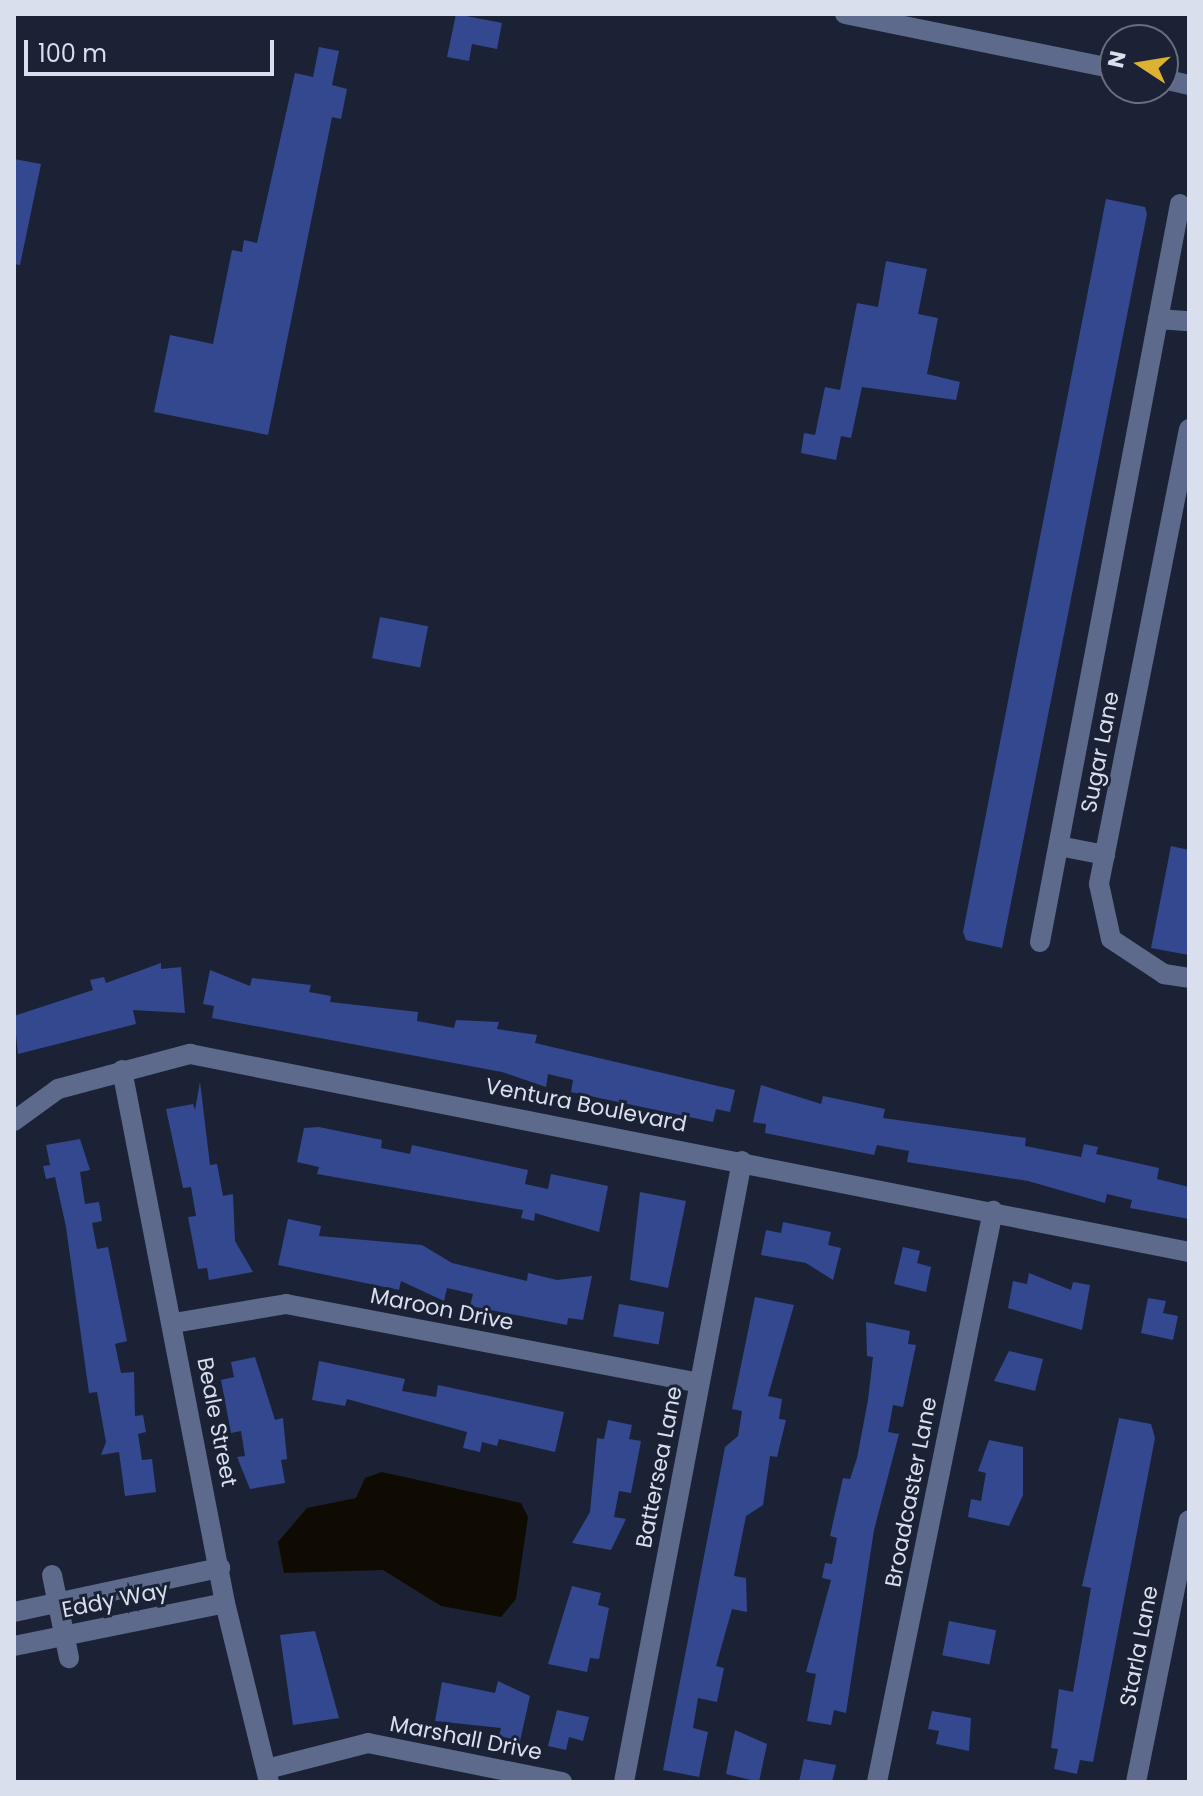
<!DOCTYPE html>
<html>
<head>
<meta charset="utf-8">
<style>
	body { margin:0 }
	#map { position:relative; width:1203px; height:1796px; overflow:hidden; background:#1b2236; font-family:Poppins,sans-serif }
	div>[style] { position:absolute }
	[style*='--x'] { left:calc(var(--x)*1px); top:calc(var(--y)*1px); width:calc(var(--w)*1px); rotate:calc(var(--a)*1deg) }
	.water>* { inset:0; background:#100b02 }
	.building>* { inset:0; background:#34488f; transform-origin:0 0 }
	.minor>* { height:20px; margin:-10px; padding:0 10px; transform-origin:10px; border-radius:10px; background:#5e6a8b }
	span { translate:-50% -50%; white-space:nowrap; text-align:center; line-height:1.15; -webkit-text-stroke:6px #1b2236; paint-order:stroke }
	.street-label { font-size:22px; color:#d9dfec }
	.frame { position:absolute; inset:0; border:16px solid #d9dfec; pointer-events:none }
	.north { position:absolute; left:1099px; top:24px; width:80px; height:80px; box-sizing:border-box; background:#1b2236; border:2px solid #676e7f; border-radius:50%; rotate:282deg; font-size:22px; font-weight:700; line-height:32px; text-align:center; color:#d9dfec }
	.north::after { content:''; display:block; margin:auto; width:28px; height:36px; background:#dcb233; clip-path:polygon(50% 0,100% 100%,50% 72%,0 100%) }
	.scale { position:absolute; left:24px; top:40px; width:250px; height:36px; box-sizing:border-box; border:4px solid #d9dfec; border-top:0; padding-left:10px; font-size:24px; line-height:28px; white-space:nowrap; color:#d9dfec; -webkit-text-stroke:6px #1b2236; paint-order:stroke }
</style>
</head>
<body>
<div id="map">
	<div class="water">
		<i style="clip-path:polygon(382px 1472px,521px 1503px,528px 1517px,516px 1599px,501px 1617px,441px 1606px,383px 1570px,284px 1573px,278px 1542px,307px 1508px,356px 1498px,365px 1478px)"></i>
	</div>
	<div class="building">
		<i style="clip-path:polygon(456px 14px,502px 23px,497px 49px,472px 44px,469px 61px,447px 57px)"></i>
		<i style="clip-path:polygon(319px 47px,339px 51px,332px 85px,347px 89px,341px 119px,332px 117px,268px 435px,154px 412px,170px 335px,213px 344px,232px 250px,242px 252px,244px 240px,257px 243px,295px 73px,313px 77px)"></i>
		<i style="clip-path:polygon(14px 159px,41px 164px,20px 265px,14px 264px)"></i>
		<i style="clip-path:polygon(1106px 199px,1145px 207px,1147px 214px,1002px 948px,966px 940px,963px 932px)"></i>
		<i style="clip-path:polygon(886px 261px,927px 269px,918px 314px,938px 318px,927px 374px,960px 382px,956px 400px,862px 387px,851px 438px,841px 436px,836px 460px,801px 453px,804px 433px,815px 435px,825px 387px,840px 390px,857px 303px,878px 307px)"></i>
		<i style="left:380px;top:617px;width:49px;height:42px;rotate:11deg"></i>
		<i style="clip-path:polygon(1171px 846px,1189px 850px,1189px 955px,1151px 948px)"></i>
		<i style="clip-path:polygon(161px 963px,161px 969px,181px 967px,185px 1013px,133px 1010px,136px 1024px,18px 1054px,14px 1016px,93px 990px,90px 980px,104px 977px,106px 983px)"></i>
		<i style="clip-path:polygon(210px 970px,250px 986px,252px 978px,311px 985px,309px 992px,331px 996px,330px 1002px,418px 1012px,417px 1021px,454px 1028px,456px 1020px,499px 1022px,497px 1029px,537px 1035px,535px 1043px,735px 1090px,730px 1112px,716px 1109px,713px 1122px,571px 1092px,573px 1080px,548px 1074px,546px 1087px,502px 1072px,212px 1018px,214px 1006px,203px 1004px)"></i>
		<i style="clip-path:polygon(200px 1082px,210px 1165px,217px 1164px,223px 1196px,233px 1194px,235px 1241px,253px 1272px,209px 1280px,207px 1268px,198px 1269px,188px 1217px,196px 1216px,191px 1187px,183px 1188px,166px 1109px,193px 1104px,195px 1110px)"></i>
		<i style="clip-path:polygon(761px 1085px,821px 1104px,823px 1096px,885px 1109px,883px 1118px,1026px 1138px,1025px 1146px,1081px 1157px,1084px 1144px,1098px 1147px,1096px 1154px,1159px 1168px,1157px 1179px,1189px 1187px,1189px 1219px,1130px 1208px,1132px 1200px,1107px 1194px,1105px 1203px,1028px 1181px,907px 1162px,909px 1151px,877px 1145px,874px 1155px,765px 1133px,766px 1124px,753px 1122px)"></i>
		<i style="clip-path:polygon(319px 1127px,382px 1140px,381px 1148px,410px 1154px,412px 1145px,528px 1170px,525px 1184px,548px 1189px,551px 1174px,608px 1186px,599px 1232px,535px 1213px,534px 1221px,521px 1218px,523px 1210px,317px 1174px,319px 1167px,297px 1162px,304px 1128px)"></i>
		<i style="clip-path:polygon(80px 1139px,90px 1170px,80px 1172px,85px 1204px,99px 1202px,102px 1221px,92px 1223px,97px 1249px,108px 1247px,127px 1341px,115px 1344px,121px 1373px,134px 1372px,135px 1416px,143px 1415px,146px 1432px,138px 1434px,142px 1460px,152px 1459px,156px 1492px,125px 1496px,119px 1452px,101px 1455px,106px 1442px,97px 1392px,89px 1393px,66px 1227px,55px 1177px,46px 1179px,43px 1166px,50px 1165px,46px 1145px)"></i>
		<i style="clip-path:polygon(640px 1192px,686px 1201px,668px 1288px,630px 1280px)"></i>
		<i style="clip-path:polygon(288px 1219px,321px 1226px,319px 1236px,422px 1245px,452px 1263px,527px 1281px,528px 1273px,557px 1280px,592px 1276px,583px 1320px,568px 1318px,567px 1325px,470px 1306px,473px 1294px,447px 1288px,444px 1301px,401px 1281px,399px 1290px,278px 1265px)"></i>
		<i style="clip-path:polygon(783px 1222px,831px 1232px,828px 1245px,841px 1248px,833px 1280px,806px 1263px,761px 1255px,766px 1230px,781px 1233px)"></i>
		<i style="clip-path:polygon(903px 1247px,920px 1251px,917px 1263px,931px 1267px,926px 1292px,894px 1284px)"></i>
		<i style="clip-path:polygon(1029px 1273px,1071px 1290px,1073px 1282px,1090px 1285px,1082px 1330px,1008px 1308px,1013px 1281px,1027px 1284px)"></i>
		<i style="clip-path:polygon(755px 1297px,794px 1305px,768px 1396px,782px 1399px,779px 1419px,786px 1420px,777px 1457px,770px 1456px,763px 1505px,746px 1516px,734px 1576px,746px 1578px,747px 1612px,732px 1609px,716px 1666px,724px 1668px,717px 1702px,698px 1698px,693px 1728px,708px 1732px,699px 1777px,663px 1770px,725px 1447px,738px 1436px,742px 1411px,732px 1409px)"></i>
		<i style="clip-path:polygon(1148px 1298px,1166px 1301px,1163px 1313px,1178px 1316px,1173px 1340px,1141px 1333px)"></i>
		<i style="left:619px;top:1304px;width:46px;height:33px;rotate:10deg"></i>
		<i style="clip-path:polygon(866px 1322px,910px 1331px,908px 1344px,916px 1345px,903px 1407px,893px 1405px,888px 1432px,899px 1434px,874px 1530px,846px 1713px,834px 1710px,831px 1725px,807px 1721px,816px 1674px,806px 1672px,831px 1580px,822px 1578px,825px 1563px,832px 1564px,837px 1538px,830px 1536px,843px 1478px,850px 1479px,857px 1458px,868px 1400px,873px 1357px,867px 1356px)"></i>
		<i style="clip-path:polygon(1009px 1351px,1043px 1359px,1035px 1391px,994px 1381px)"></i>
		<i style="clip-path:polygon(255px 1357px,275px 1420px,283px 1418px,287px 1459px,281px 1460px,285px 1483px,250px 1489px,237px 1457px,245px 1456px,241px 1431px,231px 1433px,221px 1380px,234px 1377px,231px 1362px)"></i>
		<i style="clip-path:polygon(319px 1361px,405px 1379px,402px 1391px,436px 1397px,438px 1385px,564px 1412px,555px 1452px,499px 1439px,497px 1446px,482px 1442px,480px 1452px,463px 1448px,467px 1432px,347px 1399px,345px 1406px,312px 1400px)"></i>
		<i style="clip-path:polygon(1119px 1418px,1151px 1424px,1155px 1438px,1093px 1762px,1080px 1760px,1077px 1774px,1054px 1769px,1058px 1749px,1051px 1748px,1059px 1689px,1073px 1692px,1091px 1588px,1082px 1586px)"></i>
		<i style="clip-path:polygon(608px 1420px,632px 1425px,629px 1439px,641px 1441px,631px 1493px,619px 1491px,614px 1517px,626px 1519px,611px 1550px,572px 1543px,590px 1512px,597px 1438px,604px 1439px)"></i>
		<i style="clip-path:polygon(989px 1440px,1023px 1447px,1023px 1495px,1009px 1526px,968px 1517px,971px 1499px,981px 1501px,986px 1473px,978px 1471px)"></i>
		<i style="clip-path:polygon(572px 1586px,601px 1593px,598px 1605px,609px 1608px,599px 1659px,590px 1658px,587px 1672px,548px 1664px)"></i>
		<i style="left:949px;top:1621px;width:48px;height:35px;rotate:11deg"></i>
		<i style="clip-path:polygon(315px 1631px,339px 1718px,293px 1725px,280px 1635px)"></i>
		<i style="clip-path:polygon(498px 1681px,530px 1696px,520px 1741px,499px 1736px,501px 1728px,435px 1721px,442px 1682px,495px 1693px)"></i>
		<i style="clip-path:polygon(557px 1710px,589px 1717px,583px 1741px,569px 1737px,566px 1750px,548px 1746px)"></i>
		<i style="clip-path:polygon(932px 1711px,971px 1718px,969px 1751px,936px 1744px,939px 1731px,928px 1729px)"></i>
		<i style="clip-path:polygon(735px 1730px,767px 1744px,759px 1782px,726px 1774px)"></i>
		<i style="clip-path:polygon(804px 1759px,836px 1765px,832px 1782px,799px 1782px)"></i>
	</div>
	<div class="minor">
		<i style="--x:845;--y:14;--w:276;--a:11.5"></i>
		<i style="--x:1163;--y:79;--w:27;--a:13"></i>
		<i style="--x:1180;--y:204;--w:117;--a:100.8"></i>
		<i style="--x:1158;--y:319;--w:31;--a:4"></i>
		<i style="--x:1189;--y:429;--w:464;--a:101.2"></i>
		<i style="--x:1099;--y:884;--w:56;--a:77.7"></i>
		<i style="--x:1111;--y:939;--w:64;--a:33.4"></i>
		<i style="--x:1164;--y:974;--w:25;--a:9"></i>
		<i style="--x:1059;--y:846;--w:47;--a:11.1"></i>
		<i style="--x:1040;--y:942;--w:634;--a:-79.27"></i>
		<i style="--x:122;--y:1070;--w:543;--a:79.06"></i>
		<i style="--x:225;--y:1603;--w:184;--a:76.2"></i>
		<i style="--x:14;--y:1121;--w:54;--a:-36"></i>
		<i style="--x:58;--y:1089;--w:137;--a:-14.9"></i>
		<i style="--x:190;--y:1054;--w:1018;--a:11.21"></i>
		<i style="--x:174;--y:1323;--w:114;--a:-9.6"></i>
		<i style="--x:286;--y:1304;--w:420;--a:10.8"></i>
		<i style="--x:52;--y:1575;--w:85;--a:78.4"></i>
		<i style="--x:14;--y:1612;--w:211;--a:-12.1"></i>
		<i style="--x:14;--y:1646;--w:215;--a:-11.5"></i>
		<i style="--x:267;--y:1769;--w:104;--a:-14.4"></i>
		<i style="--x:368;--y:1743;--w:198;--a:11.4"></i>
		<i style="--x:624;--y:1782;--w:632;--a:-79.24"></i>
		<i style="--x:877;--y:1782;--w:583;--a:-78.52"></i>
		<i style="--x:1136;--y:1782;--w:267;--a:-78.6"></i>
	</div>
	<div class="street-label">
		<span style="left:1100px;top:752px;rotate:-79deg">Sugar Lane</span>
		<span style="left:586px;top:1105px;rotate:11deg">Ventura Boulevard</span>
		<span style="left:442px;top:1309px;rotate:11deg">Maroon Drive</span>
		<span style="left:217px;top:1422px;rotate:79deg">Beale Street</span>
		<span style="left:659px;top:1467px;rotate:-79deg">Battersea Lane</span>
		<span style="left:911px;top:1492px;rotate:-79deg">Broadcaster Lane</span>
		<span style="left:115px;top:1600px;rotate:-11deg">Eddy Way</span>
		<span style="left:1139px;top:1646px;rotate:-79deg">Starla Lane</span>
		<span style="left:466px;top:1738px;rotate:11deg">Marshall Drive</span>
	</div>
	<div class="frame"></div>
	<div class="north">N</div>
	<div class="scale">100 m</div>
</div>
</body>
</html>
